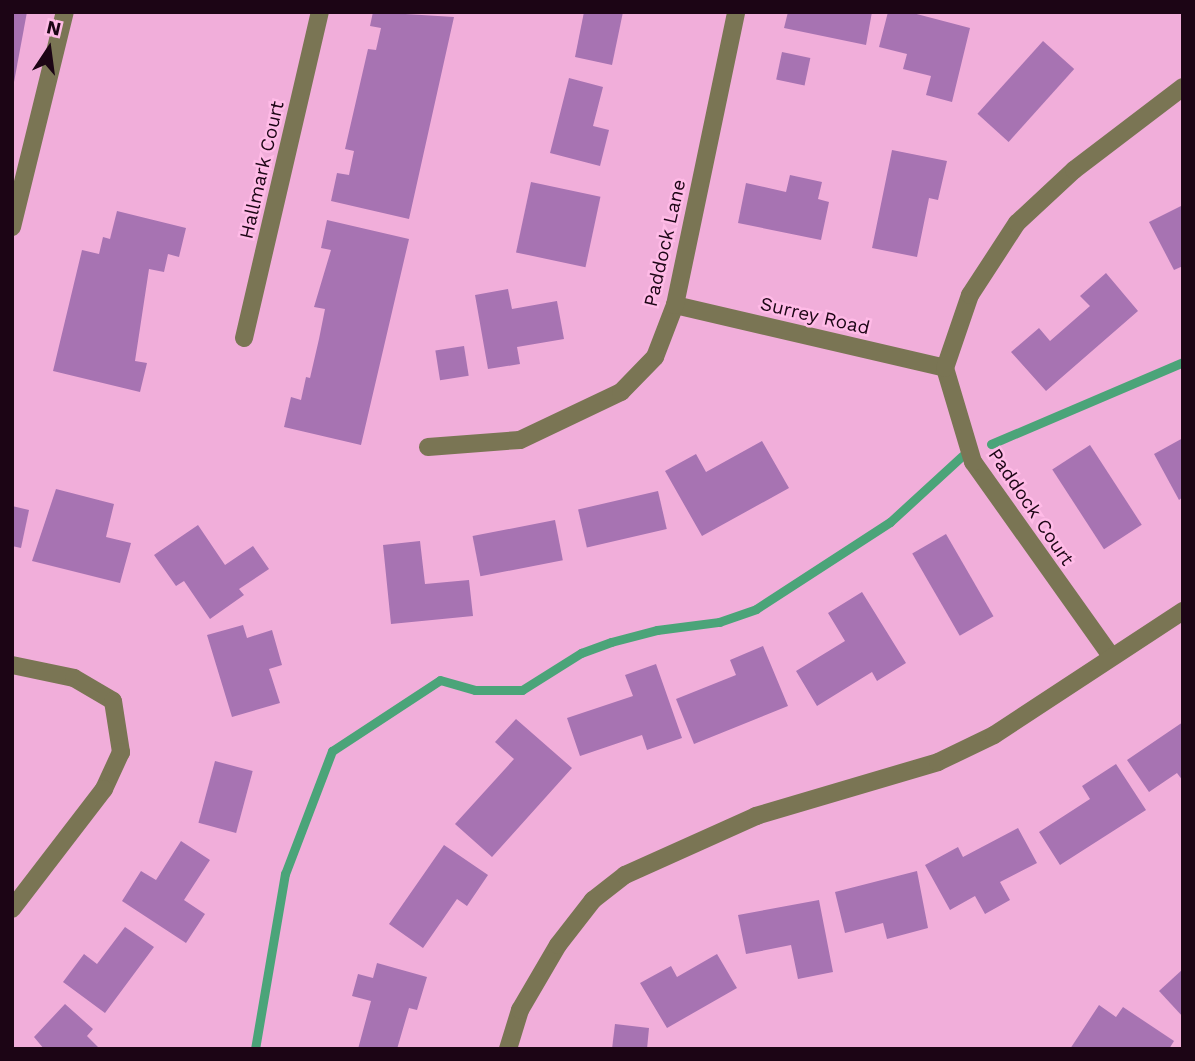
<!DOCTYPE html>
<html>
<head>
<meta charset="utf-8">
<style>
	body { margin:0 }
	#map { position:relative; width:1195px; height:1061px; overflow:hidden; background:#f1aeda; font-family:"Work Sans",sans-serif }
	div>[style] { position:absolute }
	[style*='--x'] { left:calc(var(--x)*1px); top:calc(var(--y)*1px); width:calc(var(--w)*1px); rotate:calc(var(--a)*1deg) }
	.stream>* { height:9px; margin:-4.5px; padding:0 4.5px; transform-origin:4.5px; border-radius:4.5px; background:#4ba479 }
	.building>* { inset:0; background:#a773b2; transform-origin:0 0 }
	.minor>* { height:18px; margin:-9px; padding:0 9px; transform-origin:9px; border-radius:9px; background:#7a7554 }
	span { translate:-50% -50%; white-space:nowrap; text-align:center; line-height:1.15; -webkit-text-stroke:5px #ffbbe7; paint-order:stroke }
	.street-label { font-size:19px; color:#1c0515 }
	.frame { position:absolute; inset:0; border:14px solid #1c0515; pointer-events:none }
	.north { position:absolute; left:14px; top:14px; width:70px; height:70px; -webkit-text-stroke:5px #ffbbe7; paint-order:stroke; rotate:13deg; font-size:19px; font-weight:700; line-height:28px; text-align:center; color:#1c0515 }
	.north::after { content:''; display:block; margin:auto; width:24px; height:32px; background:#1c0515; clip-path:polygon(50% 0,100% 100%,50% 72%,0 100%) }
</style>
</head>
<body>
<div id="map">
	<div class="stream">
		<i style="--x:991;--y:444;--w:209;--a:-23.1"></i>
		<i style="--x:255;--y:1049;--w:178;--a:-80.3"></i>
		<i style="--x:285;--y:874;--w:132;--a:-69.1"></i>
		<i style="--x:332;--y:751;--w:129;--a:-33.3"></i>
		<i style="--x:440;--y:680;--w:36;--a:16"></i>
		<i style="--x:475;--y:690;--w:47;--a:0"></i>
		<i style="--x:522;--y:690;--w:70;--a:-32.1"></i>
		<i style="--x:581;--y:653;--w:32;--a:-20"></i>
		<i style="--x:611;--y:642;--w:48;--a:-14.6"></i>
		<i style="--x:657;--y:630;--w:63;--a:-7.4"></i>
		<i style="--x:719;--y:622;--w:39;--a:-19"></i>
		<i style="--x:756;--y:609;--w:160;--a:-33"></i>
		<i style="--x:890;--y:522;--w:98;--a:-42.5"></i>
	</div>
	<div class="building">
		<i style="clip-path:polygon(12px 12px,27px 12px,14px 82px,12px 82px)"></i>
		<i style="clip-path:polygon(373px 12px,454px 17px,409px 219px,331px 201px,337px 173px,349px 175px,354px 151px,345px 149px,368px 49px,376px 50px,381px 28px,370px 26px)"></i>
		<i style="clip-path:polygon(584px 12px,623px 12px,612px 65px,575px 57px)"></i>
		<i style="clip-path:polygon(788px 12px,872px 12px,866px 45px,784px 28px)"></i>
		<i style="clip-path:polygon(888px 12px,909px 12px,970px 28px,952px 102px,926px 95px,931px 76px,903px 69px,907px 54px,879px 47px)"></i>
		<i style="left:1043px;top:41px;width:42px;height:98px;rotate:42deg"></i>
		<i style="left:782px;top:52px;width:29px;height:28px;rotate:12deg"></i>
		<i style="clip-path:polygon(569px 78px,603px 87px,593px 126px,609px 130px,600px 166px,550px 153px)"></i>
		<i style="clip-path:polygon(892px 150px,947px 161px,938px 200px,929px 198px,917px 257px,872px 248px)"></i>
		<i style="clip-path:polygon(790px 175px,822px 182px,818px 199px,829px 202px,821px 240px,738px 223px,746px 183px,786px 192px)"></i>
		<i style="left:531px;top:182px;width:71px;height:72px;rotate:12deg"></i>
		<i style="clip-path:polygon(1181px 206px,1183px 266px,1174px 270px,1149px 222px)"></i>
		<i style="clip-path:polygon(117px 211px,186px 228px,179px 257px,168px 254px,164px 272px,149px 269px,135px 361px,147px 363px,140px 392px,53px 371px,82px 250px,99px 254px,103px 237px,110px 239px)"></i>
		<i style="clip-path:polygon(327px 220px,409px 239px,361px 445px,284px 427px,291px 397px,301px 400px,306px 377px,310px 378px,319px 339px,325px 309px,314px 307px,331px 250px,321px 248px)"></i>
		<i style="clip-path:polygon(1106px 273px,1138px 311px,1046px 391px,1011px 352px,1039px 328px,1050px 341px,1090px 306px,1080px 296px)"></i>
		<i style="clip-path:polygon(508px 289px,512px 309px,557px 301px,564px 339px,517px 347px,520px 364px,488px 369px,475px 295px)"></i>
		<i style="left:464px;top:346px;width:30px;height:29px;rotate:81deg"></i>
		<i style="clip-path:polygon(1183px 438px,1183px 497px,1179px 500px,1154px 454px)"></i>
		<i style="clip-path:polygon(762px 441px,789px 488px,702px 536px,665px 471px,696px 454px,706px 472px)"></i>
		<i style="left:1090px;top:445px;width:95px;height:45px;rotate:57deg"></i>
		<i style="clip-path:polygon(56px 489px,114px 504px,106px 537px,131px 543px,120px 583px,32px 561px)"></i>
		<i style="left:658px;top:491px;width:39px;height:82px;rotate:77deg"></i>
		<i style="clip-path:polygon(12px 506px,29px 510px,21px 548px,12px 546px)"></i>
		<i style="left:555px;top:520px;width:41px;height:84px;rotate:79deg"></i>
		<i style="clip-path:polygon(198px 525px,225px 565px,253px 546px,269px 569px,239px 589px,244px 595px,210px 619px,184px 581px,176px 586px,154px 555px)"></i>
		<i style="left:946px;top:534px;width:95px;height:39px;rotate:60deg"></i>
		<i style="clip-path:polygon(420px 541px,425px 584px,469px 580px,473px 616px,391px 624px,383px 545px)"></i>
		<i style="clip-path:polygon(862px 592px,906px 663px,877px 681px,872px 672px,817px 706px,796px 671px,845px 641px,828px 613px)"></i>
		<i style="clip-path:polygon(243px 625px,247px 638px,272px 630px,282px 665px,269px 669px,280px 703px,232px 717px,207px 635px)"></i>
		<i style="clip-path:polygon(763px 646px,788px 706px,694px 744px,676px 699px,736px 675px,730px 660px)"></i>
		<i style="clip-path:polygon(656px 664px,682px 738px,647px 750px,642px 735px,580px 756px,567px 718px,633px 696px,625px 675px)"></i>
		<i style="clip-path:polygon(516px 719px,572px 768px,492px 857px,455px 824px,514px 759px,495px 742px)"></i>
		<i style="clip-path:polygon(1183px 722px,1183px 781px,1177px 773px,1149px 792px,1127px 760px)"></i>
		<i style="left:215px;top:761px;width:39px;height:64px;rotate:15deg"></i>
		<i style="clip-path:polygon(1116px 764px,1146px 810px,1060px 865px,1039px 832px,1090px 799px,1082px 786px)"></i>
		<i style="clip-path:polygon(1018px 828px,1037px 863px,1000px 882px,1010px 900px,985px 914px,975px 896px,950px 910px,925px 865px,958px 847px,963px 857px)"></i>
		<i style="clip-path:polygon(181px 841px,210px 860px,184px 900px,205px 914px,186px 943px,122px 901px,141px 871px,156px 880px)"></i>
		<i style="clip-path:polygon(444px 845px,488px 875px,467px 906px,457px 899px,423px 948px,389px 924px)"></i>
		<i style="clip-path:polygon(917px 871px,928px 928px,887px 939px,883px 923px,845px 933px,835px 892px)"></i>
		<i style="clip-path:polygon(819px 900px,833px 972px,798px 979px,791px 945px,746px 954px,738px 915px)"></i>
		<i style="clip-path:polygon(125px 927px,154px 947px,105px 1013px,63px 982px,84px 954px,97px 964px)"></i>
		<i style="clip-path:polygon(717px 954px,737px 988px,667px 1028px,640px 983px,671px 966px,677px 977px)"></i>
		<i style="clip-path:polygon(377px 963px,427px 977px,417px 1010px,409px 1008px,397px 1049px,358px 1049px,371px 1001px,352px 996px,358px 974px,373px 978px)"></i>
		<i style="clip-path:polygon(1183px 969px,1183px 1017px,1159px 991px)"></i>
		<i style="clip-path:polygon(65px 1004px,93px 1029px,87px 1036px,100px 1049px,44px 1049px,34px 1037px)"></i>
		<i style="clip-path:polygon(1099px 1005px,1116px 1017px,1123px 1007px,1174px 1041px,1169px 1049px,1070px 1049px)"></i>
		<i style="clip-path:polygon(615px 1024px,649px 1028px,647px 1049px,612px 1049px)"></i>
	</div>
	<div class="minor">
		<i style="--x:12;--y:227;--w:221;--a:-76.2"></i>
		<i style="--x:675;--y:305;--w:277;--a:13.1"></i>
		<i style="--x:244;--y:338;--w:335;--a:-76.9"></i>
		<i style="--x:428;--y:447;--w:92;--a:-4.4"></i>
		<i style="--x:520;--y:440;--w:112;--a:-25.4"></i>
		<i style="--x:621;--y:392;--w:49;--a:-45.8"></i>
		<i style="--x:655;--y:357;--w:56;--a:-69"></i>
		<i style="--x:675;--y:305;--w:299;--a:-78.2"></i>
		<i style="--x:1111;--y:656;--w:238;--a:-125.4"></i>
		<i style="--x:973;--y:462;--w:98;--a:-106.6"></i>
		<i style="--x:945;--y:368;--w:77;--a:-71.1"></i>
		<i style="--x:970;--y:295;--w:86;--a:-56.9"></i>
		<i style="--x:1017;--y:223;--w:78;--a:-42.9"></i>
		<i style="--x:1074;--y:170;--w:137;--a:-37.3"></i>
		<i style="--x:12;--y:665;--w:63;--a:11.8"></i>
		<i style="--x:74;--y:678;--w:45;--a:30.5"></i>
		<i style="--x:113;--y:701;--w:52;--a:81.1"></i>
		<i style="--x:121;--y:752;--w:41;--a:114.7"></i>
		<i style="--x:104;--y:789;--w:151;--a:127.5"></i>
		<i style="--x:508;--y:1049;--w:41;--a:-72.9"></i>
		<i style="--x:520;--y:1010;--w:75;--a:-59.7"></i>
		<i style="--x:558;--y:945;--w:57;--a:-52.1"></i>
		<i style="--x:593;--y:900;--w:41;--a:-38"></i>
		<i style="--x:625;--y:875;--w:144;--a:-24.2"></i>
		<i style="--x:756;--y:816;--w:190;--a:-16.5"></i>
		<i style="--x:938;--y:762;--w:62;--a:-25.7"></i>
		<i style="--x:994;--y:735;--w:226;--a:-33.3"></i>
	</div>
	<div class="street-label">
		<span style="left:262px;top:170px;rotate:-77deg">Hallmark Court</span>
		<span style="left:665px;top:243px;rotate:-77deg">Paddock Lane</span>
		<span style="left:815px;top:316px;rotate:13deg">Surrey Road</span>
		<span style="left:1031px;top:507px;rotate:56deg">Paddock Court</span>
	</div>
	<div class="frame"></div>
	<div class="north">N</div>
</div>
</body>
</html>
